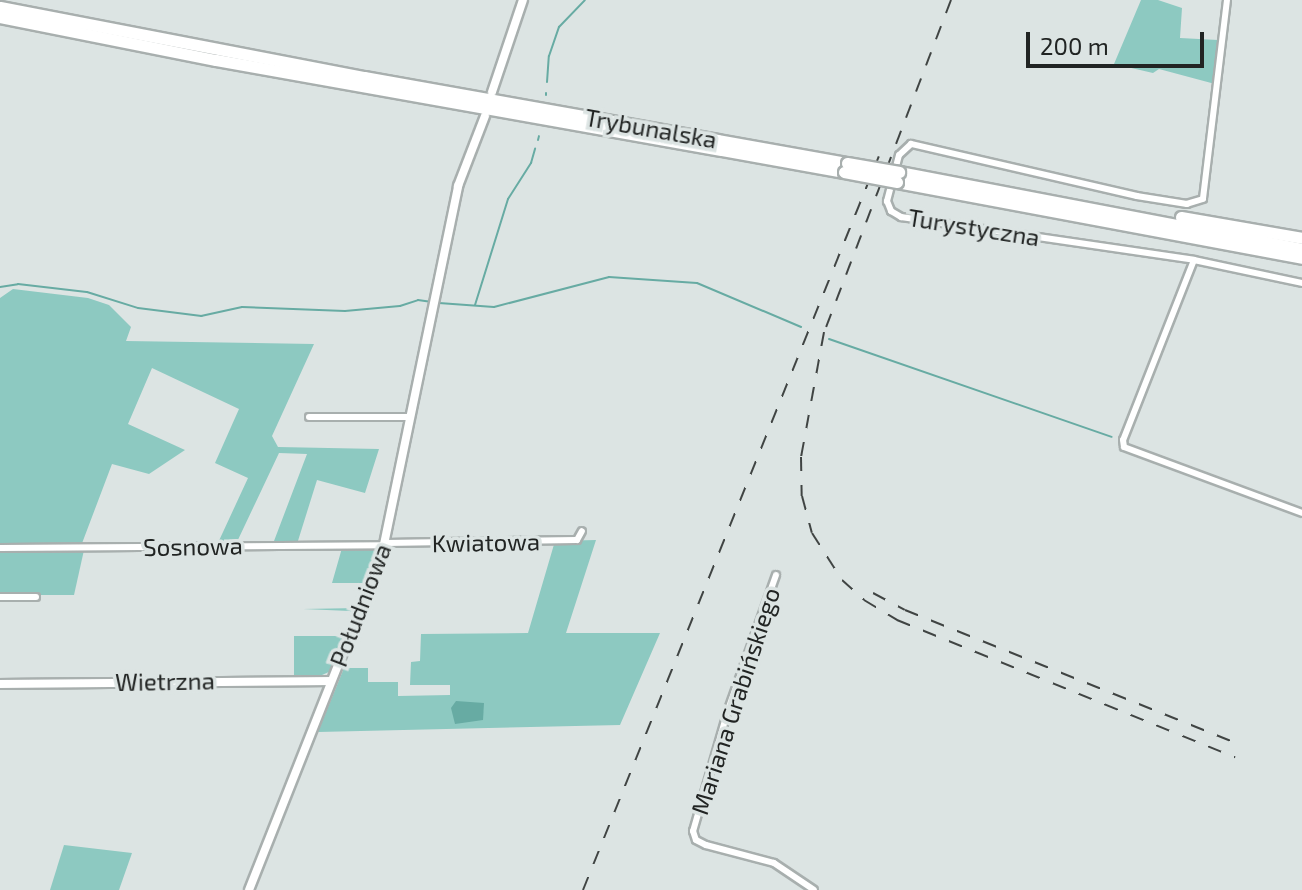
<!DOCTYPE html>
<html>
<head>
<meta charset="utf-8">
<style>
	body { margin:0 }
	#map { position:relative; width:1302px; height:890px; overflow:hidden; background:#dce4e3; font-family:"Exo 2",sans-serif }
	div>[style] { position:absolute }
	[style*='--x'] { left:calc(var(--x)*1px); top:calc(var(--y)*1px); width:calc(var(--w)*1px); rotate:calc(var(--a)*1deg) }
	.green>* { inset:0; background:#8dc9c1 }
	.water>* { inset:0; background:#67aba3 }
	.stream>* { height:2px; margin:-1px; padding:0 1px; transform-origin:1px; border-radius:1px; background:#67aba3 }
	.roads { filter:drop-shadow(2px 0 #a8afae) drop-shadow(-2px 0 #a8afae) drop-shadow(0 2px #a8afae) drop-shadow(0 -2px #a8afae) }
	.street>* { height:6px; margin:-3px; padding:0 3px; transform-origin:3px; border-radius:3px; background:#fff }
	.secondary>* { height:8px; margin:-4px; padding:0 4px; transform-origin:4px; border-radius:4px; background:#fff }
	.highway>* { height:11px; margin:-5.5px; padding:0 5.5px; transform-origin:5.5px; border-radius:5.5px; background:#fff }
	.rail>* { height:2px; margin-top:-1px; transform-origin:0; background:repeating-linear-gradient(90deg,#404443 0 14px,transparent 0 28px) }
	.bridges { filter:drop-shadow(2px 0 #a8afae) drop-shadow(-2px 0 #a8afae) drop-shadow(0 2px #a8afae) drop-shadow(0 -2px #a8afae) }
	.highway-bridge>* { height:11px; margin:-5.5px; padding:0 5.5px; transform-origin:5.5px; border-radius:5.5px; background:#fff }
	span { translate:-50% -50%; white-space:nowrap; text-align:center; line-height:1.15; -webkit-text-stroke:7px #dce4e3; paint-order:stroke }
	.street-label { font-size:24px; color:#212423 }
	.scale { position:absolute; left:1026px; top:32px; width:178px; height:36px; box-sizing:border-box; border:4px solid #212423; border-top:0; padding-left:10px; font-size:24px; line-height:28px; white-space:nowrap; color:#212423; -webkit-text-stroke:6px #dce4e3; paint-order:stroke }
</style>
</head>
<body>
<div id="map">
	<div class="green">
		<i style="clip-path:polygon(1141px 0,1158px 0,1182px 8px,1180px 38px,1218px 40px,1215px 84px,1159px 69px,1153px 73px,1114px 64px)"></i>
		<i style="clip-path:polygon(13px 289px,88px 298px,109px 305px,131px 327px,126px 341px,314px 344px,272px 436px,278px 447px,379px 449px,365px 493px,317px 480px,297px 544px,277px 544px,274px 541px,307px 454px,279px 453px,236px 544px,217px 545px,248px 478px,215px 463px,239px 409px,152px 368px,128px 424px,185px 450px,149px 474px,112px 464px,81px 546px,0 546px,0 298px)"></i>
		<i style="clip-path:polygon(596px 540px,566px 633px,660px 633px,620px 725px,318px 732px,344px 668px,368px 668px,368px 682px,398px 682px,398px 696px,450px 695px,450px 685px,410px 685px,411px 662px,420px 661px,421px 634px,528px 633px,555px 541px)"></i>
		<i style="clip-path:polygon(342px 548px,379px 550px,359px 604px,365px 583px,332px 583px)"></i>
		<i style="clip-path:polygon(84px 550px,74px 595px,0 595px,0 551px)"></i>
		<i style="clip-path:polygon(358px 608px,331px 671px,322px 675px,294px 675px,294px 636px,344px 636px,353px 614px,350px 611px,303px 609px)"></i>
		<i style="clip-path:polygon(64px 845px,132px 853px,119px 890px,50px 890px)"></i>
	</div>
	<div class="water">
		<i style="clip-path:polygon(456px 701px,484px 703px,483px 720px,455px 724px,451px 708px)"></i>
	</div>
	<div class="stream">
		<i style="--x:547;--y:82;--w:26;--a:-86"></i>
		<i style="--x:549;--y:56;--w:31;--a:-71"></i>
		<i style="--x:559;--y:27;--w:37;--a:-46"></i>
		<i style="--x:546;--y:95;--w:2;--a:-90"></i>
		<i style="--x:538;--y:140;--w:4;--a:-76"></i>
		<i style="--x:0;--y:287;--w:18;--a:-9"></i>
		<i style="--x:18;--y:284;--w:69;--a:6.6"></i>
		<i style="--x:87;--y:292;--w:53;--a:17.4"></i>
		<i style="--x:138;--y:308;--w:64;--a:7.2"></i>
		<i style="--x:201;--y:316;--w:42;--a:-12.4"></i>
		<i style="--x:242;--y:307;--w:103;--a:2.2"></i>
		<i style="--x:345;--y:311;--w:55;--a:-5.2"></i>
		<i style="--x:400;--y:306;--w:19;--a:-18"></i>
		<i style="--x:418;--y:300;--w:14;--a:8"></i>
		<i style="--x:439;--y:303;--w:55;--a:4.2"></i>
		<i style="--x:494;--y:307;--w:119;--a:-14.6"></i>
		<i style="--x:609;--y:277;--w:88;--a:3.9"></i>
		<i style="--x:697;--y:283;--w:113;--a:22.9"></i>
		<i style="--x:475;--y:305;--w:111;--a:-72.7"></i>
		<i style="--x:508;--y:199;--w:43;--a:-57.4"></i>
		<i style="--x:531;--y:163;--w:15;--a:-74"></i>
		<i style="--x:829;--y:339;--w:299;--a:19.1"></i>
	</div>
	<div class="roads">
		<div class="street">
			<i style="--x:1227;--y:0;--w:200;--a:96.9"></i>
			<i style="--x:1203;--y:199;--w:17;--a:163"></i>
			<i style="--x:1187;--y:204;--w:51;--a:-170.9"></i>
			<i style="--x:1137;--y:196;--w:232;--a:-167"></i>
			<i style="--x:911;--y:144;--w:16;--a:137"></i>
			<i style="--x:899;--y:155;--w:48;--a:104.6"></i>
			<i style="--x:887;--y:201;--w:11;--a:68"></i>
			<i style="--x:891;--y:211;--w:12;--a:31"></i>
			<i style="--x:901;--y:217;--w:296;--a:8.3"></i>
			<i style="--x:1194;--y:260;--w:110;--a:12"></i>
			<i style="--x:1194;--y:260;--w:193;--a:111.5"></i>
			<i style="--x:1123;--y:440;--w:7;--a:82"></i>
			<i style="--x:1124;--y:447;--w:190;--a:20.3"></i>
			<i style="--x:309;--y:417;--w:101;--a:0"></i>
			<i style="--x:386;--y:543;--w:191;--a:-0.9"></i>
			<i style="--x:577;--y:540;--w:10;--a:-61"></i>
			<i style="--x:0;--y:548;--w:385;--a:-0.4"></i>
			<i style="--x:776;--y:575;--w:143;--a:109.6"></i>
			<i style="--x:728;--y:710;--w:126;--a:106.1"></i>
			<i style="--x:693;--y:831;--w:9;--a:72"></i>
			<i style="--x:696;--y:840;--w:11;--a:27"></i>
			<i style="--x:706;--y:845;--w:70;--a:14.8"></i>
			<i style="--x:774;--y:863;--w:48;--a:34"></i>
			<i style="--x:0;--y:597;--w:36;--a:0"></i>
		</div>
		<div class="secondary">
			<i style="--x:492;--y:92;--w:97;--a:-71.4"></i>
			<i style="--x:0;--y:684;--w:330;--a:-0.5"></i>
			<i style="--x:249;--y:890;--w:361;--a:-68.4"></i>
			<i style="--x:382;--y:554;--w:376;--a:-78.3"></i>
			<i style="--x:458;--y:186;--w:75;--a:-68.9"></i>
		</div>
		<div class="highway">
			<i style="--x:0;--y:7;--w:371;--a:10.9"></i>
			<i style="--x:364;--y:77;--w:491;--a:10.1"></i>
			<i style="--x:0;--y:17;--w:220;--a:11.3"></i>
			<i style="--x:216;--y:60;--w:638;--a:10.11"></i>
			<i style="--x:899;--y:172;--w:410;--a:10.8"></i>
			<i style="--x:897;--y:182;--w:412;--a:10.6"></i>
			<i style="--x:1181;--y:217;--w:123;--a:9.8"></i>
		</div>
	</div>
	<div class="rail">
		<i style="--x:951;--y:0;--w:355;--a:110.9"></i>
		<i style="--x:824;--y:332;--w:127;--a:100.4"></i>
		<i style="--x:801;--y:457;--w:39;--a:89"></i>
		<i style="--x:802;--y:496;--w:38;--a:75"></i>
		<i style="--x:812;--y:533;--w:56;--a:57.4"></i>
		<i style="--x:842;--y:580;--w:30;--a:42"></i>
		<i style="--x:864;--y:600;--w:39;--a:31"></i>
		<i style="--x:897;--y:620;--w:365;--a:22.1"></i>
		<i style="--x:873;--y:593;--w:36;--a:28"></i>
		<i style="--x:905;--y:610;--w:362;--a:21.9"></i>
		<i style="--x:583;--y:890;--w:791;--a:-68.04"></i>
	</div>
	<div class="bridges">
		<div class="highway-bridge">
			<i style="--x:847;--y:163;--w:53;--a:9.8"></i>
			<i style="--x:844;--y:172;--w:54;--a:10.7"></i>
		</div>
	</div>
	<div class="street-label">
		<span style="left:651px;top:128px;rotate:10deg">Trybunalska</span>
		<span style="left:974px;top:227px;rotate:9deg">Turystyczna</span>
		<span style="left:486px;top:542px;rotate:-1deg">Kwiatowa</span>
		<span style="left:193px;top:546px;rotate:-1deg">Sosnowa</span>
		<span style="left:360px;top:605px;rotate:-69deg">Południowa</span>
		<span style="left:165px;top:681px;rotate:-1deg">Wietrzna</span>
		<span style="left:735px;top:701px;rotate:-72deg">Mariana Grabińskiego</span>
	</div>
	<div class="scale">200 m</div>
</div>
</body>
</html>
